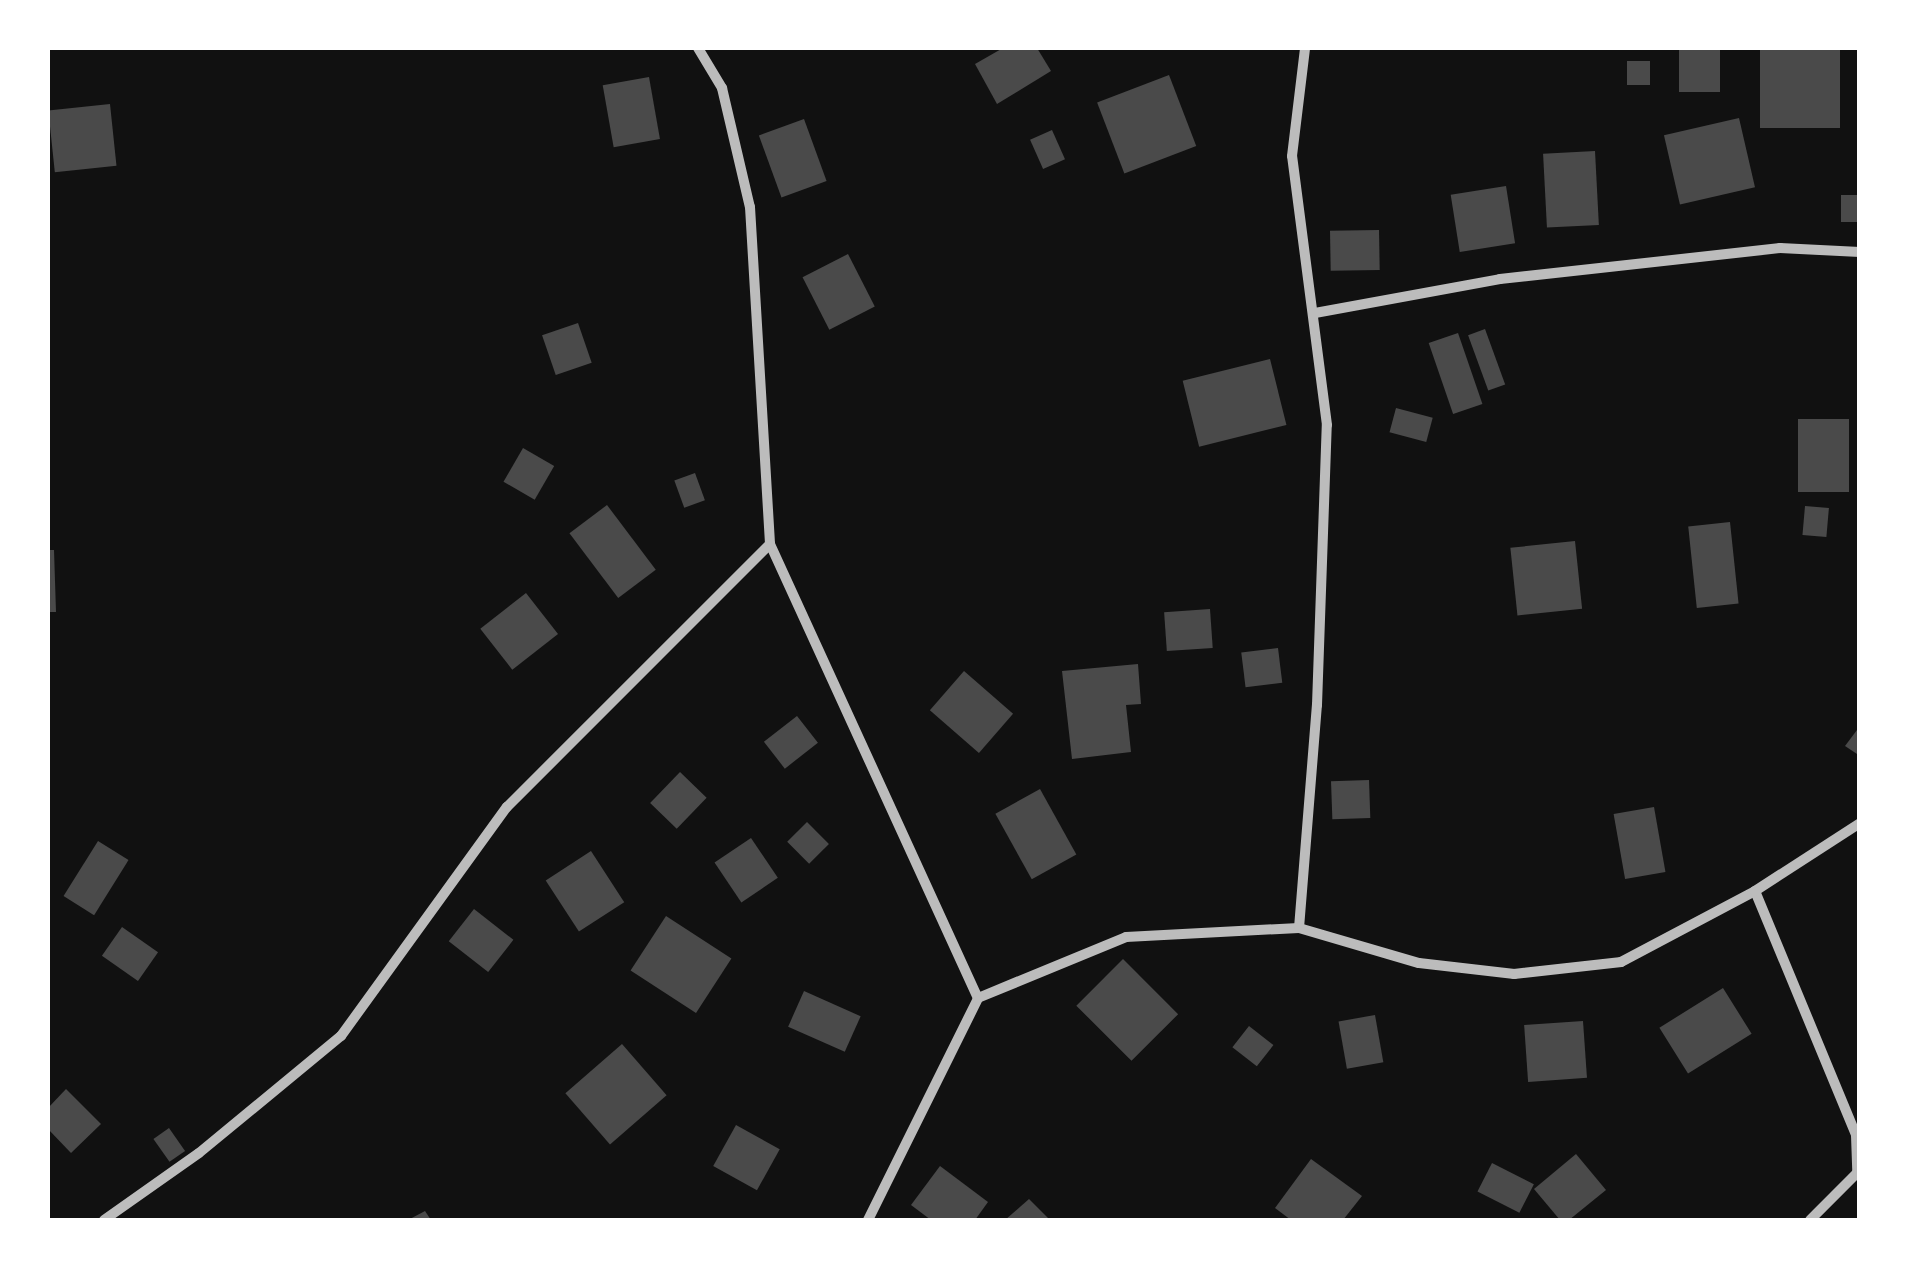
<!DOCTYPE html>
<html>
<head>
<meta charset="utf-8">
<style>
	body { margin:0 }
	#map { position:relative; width:1907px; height:1268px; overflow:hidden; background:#111; font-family:"Space Grotesk",sans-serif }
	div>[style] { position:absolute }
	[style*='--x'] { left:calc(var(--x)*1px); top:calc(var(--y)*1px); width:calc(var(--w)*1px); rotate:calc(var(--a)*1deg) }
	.building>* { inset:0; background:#4a4a4a; transform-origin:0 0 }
	.minor>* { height:10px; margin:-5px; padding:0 5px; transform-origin:5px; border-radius:5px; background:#bcbcbc }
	span { translate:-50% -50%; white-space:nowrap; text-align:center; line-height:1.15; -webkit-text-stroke:10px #fff; paint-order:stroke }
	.frame { position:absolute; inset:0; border:50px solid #fff; pointer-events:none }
</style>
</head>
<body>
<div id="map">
	<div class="building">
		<i style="clip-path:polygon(1003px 48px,1037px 48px,1051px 71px,997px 104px,975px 64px)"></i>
		<i style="left:1679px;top:48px;width:41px;height:44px"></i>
		<i style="left:1760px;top:48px;width:80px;height:80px"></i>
		<i style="left:1627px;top:61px;width:23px;height:24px"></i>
		<i style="left:1169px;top:75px;width:76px;height:77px;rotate:69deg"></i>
		<i style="left:649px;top:77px;width:63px;height:47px;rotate:80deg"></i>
		<i style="left:110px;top:104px;width:62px;height:62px;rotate:84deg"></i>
		<i style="left:1739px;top:118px;width:71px;height:77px;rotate:77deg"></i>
		<i style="left:804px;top:119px;width:66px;height:48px;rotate:70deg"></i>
		<i style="left:1052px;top:130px;width:32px;height:24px;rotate:66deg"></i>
		<i style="left:1595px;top:151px;width:74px;height:52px;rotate:87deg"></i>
		<i style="left:1506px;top:186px;width:58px;height:56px;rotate:81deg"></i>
		<i style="left:1841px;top:195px;width:16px;height:27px"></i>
		<i style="left:1379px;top:230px;width:40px;height:49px;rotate:89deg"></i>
		<i style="left:848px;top:254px;width:59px;height:51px;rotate:63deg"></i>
		<i style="left:578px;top:323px;width:42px;height:38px;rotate:71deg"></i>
		<i style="left:1485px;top:329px;width:59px;height:18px;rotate:70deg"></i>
		<i style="left:1458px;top:333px;width:75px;height:31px;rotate:71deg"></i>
		<i style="left:1270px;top:359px;width:68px;height:90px;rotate:76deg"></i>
		<i style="left:1396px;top:408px;width:38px;height:25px;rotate:15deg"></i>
		<i style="left:1798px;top:419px;width:51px;height:73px"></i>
		<i style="left:523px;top:448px;width:36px;height:39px;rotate:30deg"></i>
		<i style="left:695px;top:473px;width:29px;height:22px;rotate:70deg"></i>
		<i style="left:607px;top:505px;width:81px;height:47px;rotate:53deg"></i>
		<i style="left:1805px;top:506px;width:24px;height:29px;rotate:5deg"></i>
		<i style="left:1730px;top:522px;width:82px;height:42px;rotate:84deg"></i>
		<i style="left:1575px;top:541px;width:68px;height:65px;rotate:84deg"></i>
		<i style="clip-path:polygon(48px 550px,54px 550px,56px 612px,48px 612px)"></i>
		<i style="left:526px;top:593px;width:52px;height:58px;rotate:52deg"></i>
		<i style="left:1210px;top:609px;width:39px;height:46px;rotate:86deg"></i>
		<i style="left:1278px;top:648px;width:35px;height:37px;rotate:83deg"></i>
		<i style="clip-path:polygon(1138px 664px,1141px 704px,1126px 705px,1131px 752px,1072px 759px,1062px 671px)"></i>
		<i style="left:964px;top:671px;width:65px;height:52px;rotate:41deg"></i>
		<i style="left:797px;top:716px;width:34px;height:42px;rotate:52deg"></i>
		<i style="clip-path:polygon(1860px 726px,1860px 756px,1845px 746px)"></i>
		<i style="left:680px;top:772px;width:37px;height:43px;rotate:44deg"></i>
		<i style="left:1369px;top:780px;width:38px;height:38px;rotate:88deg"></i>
		<i style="left:1040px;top:789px;width:75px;height:51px;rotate:61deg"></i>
		<i style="left:1654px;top:807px;width:66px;height:41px;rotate:80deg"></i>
		<i style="left:807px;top:822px;width:31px;height:28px;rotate:45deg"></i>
		<i style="left:751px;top:838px;width:48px;height:44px;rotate:56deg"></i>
		<i style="left:98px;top:841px;width:36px;height:65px;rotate:32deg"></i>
		<i style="left:591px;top:851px;width:61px;height:54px;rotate:57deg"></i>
		<i style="left:474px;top:909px;width:50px;height:41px;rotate:38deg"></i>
		<i style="left:666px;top:916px;width:78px;height:65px;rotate:33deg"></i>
		<i style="left:122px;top:927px;width:44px;height:35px;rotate:35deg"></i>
		<i style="left:1123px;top:959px;width:78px;height:66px;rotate:45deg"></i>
		<i style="left:1723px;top:988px;width:54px;height:75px;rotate:58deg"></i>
		<i style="left:804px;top:991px;width:62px;height:39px;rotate:24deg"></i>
		<i style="left:1375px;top:1015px;width:48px;height:37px;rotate:80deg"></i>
		<i style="left:1583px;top:1021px;width:57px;height:59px;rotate:86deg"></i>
		<i style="left:1249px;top:1026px;width:31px;height:27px;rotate:38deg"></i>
		<i style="left:622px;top:1044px;width:68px;height:75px;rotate:49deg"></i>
		<i style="clip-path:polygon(66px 1089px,101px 1124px,71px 1153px,48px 1129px,48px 1108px)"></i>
		<i style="left:736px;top:1125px;width:50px;height:47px;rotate:29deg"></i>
		<i style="left:169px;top:1128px;width:28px;height:19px;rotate:55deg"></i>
		<i style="clip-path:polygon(1576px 1154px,1606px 1190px,1569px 1220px,1560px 1220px,1534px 1189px)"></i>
		<i style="clip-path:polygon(1311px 1159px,1362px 1196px,1343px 1220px,1291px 1220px,1275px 1208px)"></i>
		<i style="left:1492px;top:1163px;width:47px;height:32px;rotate:27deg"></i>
		<i style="clip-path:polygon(940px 1166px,988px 1202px,975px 1220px,931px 1220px,911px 1205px)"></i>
		<i style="clip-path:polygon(1029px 1199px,1050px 1220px,1005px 1220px)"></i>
		<i style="clip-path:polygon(425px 1211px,431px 1220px,408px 1220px)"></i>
	</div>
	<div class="minor">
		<i style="--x:698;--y:48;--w:47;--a:59"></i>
		<i style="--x:722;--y:88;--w:122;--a:76.8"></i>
		<i style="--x:750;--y:207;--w:338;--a:86.6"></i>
		<i style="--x:770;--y:544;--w:499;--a:65.4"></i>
		<i style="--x:1315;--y:313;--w:188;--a:-10.4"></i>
		<i style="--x:1500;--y:279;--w:282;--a:-6.3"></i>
		<i style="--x:1780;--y:248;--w:80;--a:2.9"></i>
		<i style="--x:1755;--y:891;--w:264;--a:67.5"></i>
		<i style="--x:1856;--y:1135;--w:38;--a:88"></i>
		<i style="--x:1857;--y:1173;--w:66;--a:135"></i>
		<i style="--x:1299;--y:928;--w:224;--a:-85.4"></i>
		<i style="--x:1317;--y:705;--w:280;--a:-88"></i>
		<i style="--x:1327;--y:425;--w:271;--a:-97.4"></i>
		<i style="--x:1292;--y:156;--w:109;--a:-83.1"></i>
		<i style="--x:104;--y:1220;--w:116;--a:-35.2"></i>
		<i style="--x:199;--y:1153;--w:184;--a:-39.5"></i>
		<i style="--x:341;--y:1036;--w:283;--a:-54.1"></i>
		<i style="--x:507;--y:807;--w:372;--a:-45"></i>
		<i style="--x:868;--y:1220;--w:248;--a:-63.6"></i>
		<i style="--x:978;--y:998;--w:160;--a:-22.4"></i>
		<i style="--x:1126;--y:937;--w:173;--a:-3"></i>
		<i style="--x:1299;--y:928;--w:125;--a:16.3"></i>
		<i style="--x:1419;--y:963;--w:96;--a:6.6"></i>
		<i style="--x:1514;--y:974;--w:108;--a:-6.4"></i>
		<i style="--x:1621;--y:962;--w:152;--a:-27.9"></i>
		<i style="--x:1755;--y:891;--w:125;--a:-32.9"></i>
	</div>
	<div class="frame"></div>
</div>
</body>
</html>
